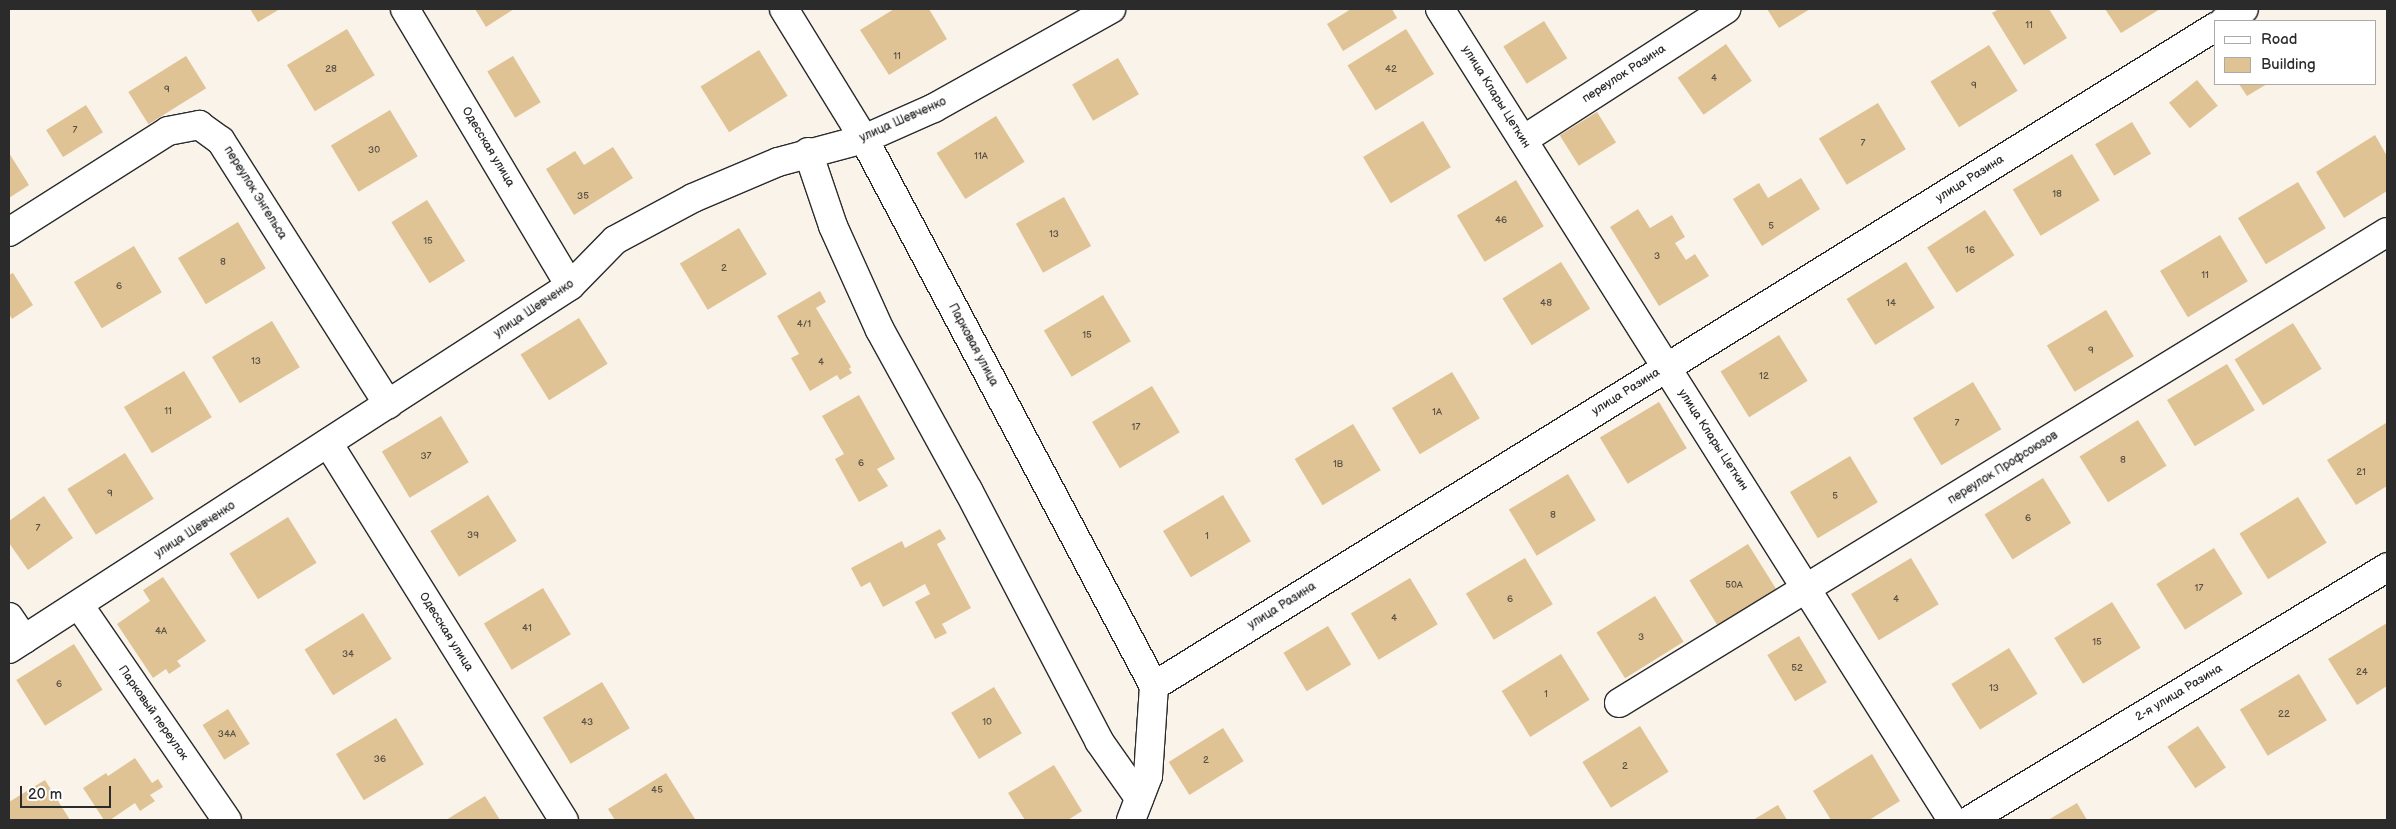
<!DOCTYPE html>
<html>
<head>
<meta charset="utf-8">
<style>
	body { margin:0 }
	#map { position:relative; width:2396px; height:829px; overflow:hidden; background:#f9f3ea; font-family:"Balsamiq Sans",sans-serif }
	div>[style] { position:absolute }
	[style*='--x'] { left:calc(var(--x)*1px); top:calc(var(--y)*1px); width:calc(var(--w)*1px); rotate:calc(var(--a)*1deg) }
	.building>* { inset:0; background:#e0c394; transform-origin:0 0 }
	.roads { filter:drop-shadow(1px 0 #2b2b2b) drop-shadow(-1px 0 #2b2b2b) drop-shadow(0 1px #2b2b2b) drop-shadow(0 -1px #2b2b2b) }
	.minor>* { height:28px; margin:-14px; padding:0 14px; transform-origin:14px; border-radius:14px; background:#fff }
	span { translate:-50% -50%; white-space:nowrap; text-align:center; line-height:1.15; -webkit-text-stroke:5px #fff; paint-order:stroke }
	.number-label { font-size:10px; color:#585145 }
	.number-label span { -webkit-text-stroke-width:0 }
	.street-label { font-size:12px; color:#2b2b2b }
	.frame { position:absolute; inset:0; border:10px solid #2b2b2b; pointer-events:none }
	.legend { position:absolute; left:2214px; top:20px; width:162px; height:65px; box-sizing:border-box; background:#fff; border:1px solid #aaa; margin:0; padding:6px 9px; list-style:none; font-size:15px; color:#2b2b2b }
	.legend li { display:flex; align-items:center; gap:10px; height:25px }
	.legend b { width:25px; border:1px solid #aaa }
	.scale { position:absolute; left:20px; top:786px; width:91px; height:22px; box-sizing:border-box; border:2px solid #2b2b2b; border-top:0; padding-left:6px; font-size:15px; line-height:18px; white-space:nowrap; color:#2b2b2b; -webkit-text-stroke:4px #fff; paint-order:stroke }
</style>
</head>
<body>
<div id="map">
	<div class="building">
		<i style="clip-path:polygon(250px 9px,280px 9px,258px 22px)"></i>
		<i style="clip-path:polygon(475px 9px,514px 9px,486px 27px)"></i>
		<i style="clip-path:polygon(894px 9px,929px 9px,947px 39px,889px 75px,860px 30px)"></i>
		<i style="clip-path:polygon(1351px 9px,1392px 9px,1397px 18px,1343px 51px,1327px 24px)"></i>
		<i style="clip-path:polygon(1767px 9px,1810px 9px,1779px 28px)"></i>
		<i style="clip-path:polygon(1999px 9px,2049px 9px,2067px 38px,2024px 65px,1992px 13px)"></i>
		<i style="clip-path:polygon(2105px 9px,2160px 9px,2121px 33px)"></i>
		<i style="left:1544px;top:21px;width:44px;height:48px;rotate:58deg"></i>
		<i style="left:347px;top:29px;width:54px;height:70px;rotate:59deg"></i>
		<i style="left:1406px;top:29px;width:53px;height:69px;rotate:58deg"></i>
		<i style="left:1726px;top:44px;width:45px;height:59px;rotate:55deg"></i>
		<i style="left:1989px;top:45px;width:54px;height:69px;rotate:58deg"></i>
		<i style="left:759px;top:50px;width:54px;height:69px;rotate:58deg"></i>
		<i style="left:186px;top:56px;width:38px;height:68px;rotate:58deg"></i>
		<i style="left:513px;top:56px;width:54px;height:30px;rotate:59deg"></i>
		<i style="left:1118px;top:58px;width:42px;height:53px;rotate:60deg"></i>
		<i style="left:2197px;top:80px;width:33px;height:36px;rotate:51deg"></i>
		<i style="clip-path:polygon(2239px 84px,2267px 84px,2247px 96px)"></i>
		<i style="left:1878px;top:103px;width:54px;height:69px;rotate:59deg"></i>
		<i style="left:86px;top:105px;width:32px;height:47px;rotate:58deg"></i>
		<i style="left:390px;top:110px;width:54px;height:69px;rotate:59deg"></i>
		<i style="left:1597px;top:112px;width:36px;height:44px;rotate:58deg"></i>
		<i style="left:996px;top:116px;width:54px;height:70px;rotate:58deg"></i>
		<i style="left:1423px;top:121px;width:54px;height:70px;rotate:59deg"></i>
		<i style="left:2132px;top:122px;width:37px;height:43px;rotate:59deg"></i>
		<i style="clip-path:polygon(2375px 135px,2387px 156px,2387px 191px,2344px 218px,2316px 172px)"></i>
		<i style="clip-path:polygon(613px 147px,633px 178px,574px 215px,546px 169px,575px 151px,584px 165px)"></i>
		<i style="clip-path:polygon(9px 153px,29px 185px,9px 198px)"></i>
		<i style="left:2072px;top:154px;width:54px;height:69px;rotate:59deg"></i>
		<i style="clip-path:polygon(1801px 178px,1820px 209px,1762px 246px,1733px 199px,1759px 183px,1768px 198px)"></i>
		<i style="left:1516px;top:180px;width:54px;height:69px;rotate:59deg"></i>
		<i style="left:2298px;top:182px;width:54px;height:70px;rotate:59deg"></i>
		<i style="left:1064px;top:197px;width:56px;height:55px;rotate:61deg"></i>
		<i style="left:427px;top:200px;width:72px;height:42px;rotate:58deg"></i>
		<i style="clip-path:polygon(1638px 209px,1650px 228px,1672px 215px,1685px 237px,1675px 243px,1686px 260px,1695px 254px,1709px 276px,1659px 306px,1610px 227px)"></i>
		<i style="left:1985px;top:210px;width:54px;height:69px;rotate:57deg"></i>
		<i style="left:238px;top:222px;width:54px;height:70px;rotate:59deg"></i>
		<i style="left:739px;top:228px;width:54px;height:69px;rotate:59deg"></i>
		<i style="left:2220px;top:235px;width:54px;height:70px;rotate:59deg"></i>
		<i style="left:134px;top:246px;width:54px;height:70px;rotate:59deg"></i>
		<i style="left:1561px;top:262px;width:55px;height:69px;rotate:58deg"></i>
		<i style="left:1906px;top:262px;width:54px;height:70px;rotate:58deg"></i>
		<i style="clip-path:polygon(13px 273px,33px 305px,12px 319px,9px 314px,9px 275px)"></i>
		<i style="clip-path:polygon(820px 291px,826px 302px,816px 308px,851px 367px,849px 369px,852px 373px,840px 380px,837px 375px,810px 391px,791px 358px,799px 354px,777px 316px)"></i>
		<i style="left:1103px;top:295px;width:54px;height:69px;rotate:59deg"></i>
		<i style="left:2106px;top:310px;width:54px;height:69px;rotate:59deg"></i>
		<i style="left:579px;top:318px;width:54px;height:69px;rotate:58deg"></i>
		<i style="left:272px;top:321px;width:54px;height:70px;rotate:59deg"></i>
		<i style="left:2293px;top:323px;width:54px;height:69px;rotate:58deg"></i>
		<i style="left:1779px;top:335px;width:54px;height:69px;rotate:58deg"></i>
		<i style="left:2227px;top:364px;width:54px;height:70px;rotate:59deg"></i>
		<i style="left:184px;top:371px;width:54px;height:70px;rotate:59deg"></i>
		<i style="left:1452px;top:372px;width:54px;height:70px;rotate:59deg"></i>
		<i style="left:1973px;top:382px;width:55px;height:70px;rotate:59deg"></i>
		<i style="left:1152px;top:386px;width:54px;height:70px;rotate:59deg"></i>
		<i style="clip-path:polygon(859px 395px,895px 459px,877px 469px,888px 486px,859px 502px,835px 459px,844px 454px,822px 416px)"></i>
		<i style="left:1659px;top:402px;width:54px;height:69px;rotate:59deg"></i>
		<i style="left:441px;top:416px;width:54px;height:69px;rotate:59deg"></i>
		<i style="left:2138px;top:420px;width:54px;height:69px;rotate:58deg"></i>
		<i style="clip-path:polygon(2386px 423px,2387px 486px,2356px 505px,2327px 460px)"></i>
		<i style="left:1353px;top:424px;width:54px;height:68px;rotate:59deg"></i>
		<i style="left:125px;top:453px;width:54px;height:68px;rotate:58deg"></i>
		<i style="left:1850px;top:456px;width:54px;height:70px;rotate:59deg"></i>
		<i style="left:1568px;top:474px;width:54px;height:69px;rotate:59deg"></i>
		<i style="left:2043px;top:478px;width:53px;height:69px;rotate:58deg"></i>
		<i style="left:488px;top:495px;width:54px;height:68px;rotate:58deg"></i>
		<i style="left:1223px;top:495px;width:54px;height:70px;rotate:59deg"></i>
		<i style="clip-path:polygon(44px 496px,73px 538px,28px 570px,9px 543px,9px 521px)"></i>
		<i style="left:2298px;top:497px;width:54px;height:69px;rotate:58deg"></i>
		<i style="left:288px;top:517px;width:54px;height:69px;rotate:58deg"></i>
		<i style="clip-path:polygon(940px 529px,946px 539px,937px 544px,971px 608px,942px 624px,947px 633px,935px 639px,915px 602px,930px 594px,925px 584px,883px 607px,870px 582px,861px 587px,851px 568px,902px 541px,905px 548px)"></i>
		<i style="left:1748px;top:544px;width:54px;height:69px;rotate:58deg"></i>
		<i style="left:2214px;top:548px;width:54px;height:68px;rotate:58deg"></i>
		<i style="left:1525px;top:558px;width:54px;height:69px;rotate:59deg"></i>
		<i style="left:1911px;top:558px;width:54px;height:70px;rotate:59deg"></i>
		<i style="clip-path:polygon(163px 577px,206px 641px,177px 661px,181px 666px,169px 674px,166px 669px,153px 678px,117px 624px,150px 601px,143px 590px)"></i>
		<i style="left:1410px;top:578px;width:54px;height:69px;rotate:59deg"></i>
		<i style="left:543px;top:588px;width:54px;height:69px;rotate:59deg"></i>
		<i style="left:1655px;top:596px;width:54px;height:69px;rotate:58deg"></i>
		<i style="left:2112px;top:602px;width:54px;height:68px;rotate:58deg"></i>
		<i style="left:363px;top:613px;width:54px;height:69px;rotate:58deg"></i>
		<i style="clip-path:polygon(2387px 623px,2387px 686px,2357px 705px,2328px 659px)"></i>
		<i style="left:1328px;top:626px;width:45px;height:52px;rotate:59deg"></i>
		<i style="left:1799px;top:636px;width:54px;height:37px;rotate:59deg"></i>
		<i style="left:74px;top:644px;width:54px;height:68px;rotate:58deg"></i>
		<i style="left:2009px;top:648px;width:54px;height:68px;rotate:58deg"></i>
		<i style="left:1561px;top:654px;width:54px;height:70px;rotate:58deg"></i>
		<i style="left:2299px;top:674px;width:54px;height:69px;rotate:59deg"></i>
		<i style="left:602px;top:682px;width:54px;height:69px;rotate:59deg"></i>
		<i style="left:994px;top:687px;width:54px;height:50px;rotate:59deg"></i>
		<i style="left:228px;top:709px;width:41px;height:30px;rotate:58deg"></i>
		<i style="left:396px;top:718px;width:54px;height:70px;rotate:59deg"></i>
		<i style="left:1640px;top:726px;width:54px;height:68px;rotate:58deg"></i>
		<i style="left:2198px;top:726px;width:50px;height:37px;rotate:56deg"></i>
		<i style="left:1223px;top:728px;width:39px;height:64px;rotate:58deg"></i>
		<i style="clip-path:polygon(1872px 754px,1900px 801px,1869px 820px,1831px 820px,1813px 791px)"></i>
		<i style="clip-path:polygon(135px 758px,152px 783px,158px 779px,163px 787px,150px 795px,155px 801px,140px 811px,135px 803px,110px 820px,104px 820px,83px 788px,106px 773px,108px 776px)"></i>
		<i style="clip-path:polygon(1054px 765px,1082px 811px,1068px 820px,1025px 820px,1008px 793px)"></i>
		<i style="clip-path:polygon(666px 773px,695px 819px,615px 820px,608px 809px)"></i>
		<i style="clip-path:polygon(45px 780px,70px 820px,9px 820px,9px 802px)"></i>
		<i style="clip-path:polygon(485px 796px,500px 820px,446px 820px)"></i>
		<i style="clip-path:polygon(2077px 803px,2087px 820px,2048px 820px)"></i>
		<i style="clip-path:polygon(1778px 805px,1787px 820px,1753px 820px)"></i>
	</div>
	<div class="roads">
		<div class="minor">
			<i style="--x:405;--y:9;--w:322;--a:59.2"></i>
			<i style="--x:784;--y:9;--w:153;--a:58.4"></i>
			<i style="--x:864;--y:139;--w:619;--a:62.07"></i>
			<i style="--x:1440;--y:9;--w:959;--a:57.73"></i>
			<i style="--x:2224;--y:21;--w:23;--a:-31"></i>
			<i style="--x:1523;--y:140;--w:242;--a:-32.8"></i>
			<i style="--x:808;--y:152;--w:78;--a:71.3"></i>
			<i style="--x:833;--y:226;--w:114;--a:65.7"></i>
			<i style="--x:880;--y:330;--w:183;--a:61.2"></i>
			<i style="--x:968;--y:490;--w:283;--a:62.4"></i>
			<i style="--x:1099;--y:741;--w:70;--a:54.9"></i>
			<i style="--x:9;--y:232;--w:188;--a:-32.4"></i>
			<i style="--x:168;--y:131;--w:32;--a:-11"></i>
			<i style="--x:199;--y:125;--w:27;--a:36"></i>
			<i style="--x:221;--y:141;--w:312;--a:57.6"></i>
			<i style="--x:328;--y:443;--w:445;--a:58"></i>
			<i style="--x:79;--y:605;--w:261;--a:55.5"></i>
			<i style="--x:9;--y:617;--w:27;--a:56"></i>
			<i style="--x:9;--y:649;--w:668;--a:-32.91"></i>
			<i style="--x:570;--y:286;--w:64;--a:-45.6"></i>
			<i style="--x:615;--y:240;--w:89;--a:-28.3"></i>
			<i style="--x:693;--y:198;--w:92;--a:-23"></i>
			<i style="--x:778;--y:162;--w:89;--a:-15"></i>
			<i style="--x:864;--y:139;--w:77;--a:-23.9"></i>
			<i style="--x:934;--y:108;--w:203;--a:-29.2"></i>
			<i style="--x:1619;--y:703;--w:901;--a:-31.52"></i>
			<i style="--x:1131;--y:820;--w:47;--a:-68.9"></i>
			<i style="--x:1148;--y:776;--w:90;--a:-86.2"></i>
			<i style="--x:1154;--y:686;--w:1249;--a:-31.84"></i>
			<i style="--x:1970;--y:820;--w:488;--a:-31.2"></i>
		</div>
	</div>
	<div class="number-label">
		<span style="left:2029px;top:26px">11</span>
		<span style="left:897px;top:57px">11</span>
		<span style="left:331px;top:70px">28</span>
		<span style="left:1391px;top:70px">42</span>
		<span style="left:1714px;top:79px">4</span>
		<span style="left:1974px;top:86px">9</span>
		<span style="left:167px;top:90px">9</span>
		<span style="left:75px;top:131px">7</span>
		<span style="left:1863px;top:144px">7</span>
		<span style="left:374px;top:151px">30</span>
		<span style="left:981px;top:157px">11А</span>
		<span style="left:2057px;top:195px">18</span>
		<span style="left:583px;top:197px">35</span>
		<span style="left:1501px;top:221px">46</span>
		<span style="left:1771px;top:227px">5</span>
		<span style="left:1054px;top:235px">13</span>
		<span style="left:428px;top:242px">15</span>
		<span style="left:1970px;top:251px">16</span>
		<span style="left:1657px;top:257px">3</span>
		<span style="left:223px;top:263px">8</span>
		<span style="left:724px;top:269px">2</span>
		<span style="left:2205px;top:276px">11</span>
		<span style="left:119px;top:287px">6</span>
		<span style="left:1546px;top:304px">48</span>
		<span style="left:1891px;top:304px">14</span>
		<span style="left:804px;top:325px">4/1</span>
		<span style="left:1087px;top:336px">15</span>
		<span style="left:2091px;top:351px">9</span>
		<span style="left:256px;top:362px">13</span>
		<span style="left:821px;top:363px">4</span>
		<span style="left:1764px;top:377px">12</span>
		<span style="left:168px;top:412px">11</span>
		<span style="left:1437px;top:413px">1А</span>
		<span style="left:1957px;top:424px">7</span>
		<span style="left:1136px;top:428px">17</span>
		<span style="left:426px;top:457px">37</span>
		<span style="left:2123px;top:461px">8</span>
		<span style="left:861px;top:464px">6</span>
		<span style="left:1338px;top:465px">1В</span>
		<span style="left:2361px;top:473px">21</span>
		<span style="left:110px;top:494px">9</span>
		<span style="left:1835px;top:497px">5</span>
		<span style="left:1553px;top:516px">8</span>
		<span style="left:2028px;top:519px">6</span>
		<span style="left:38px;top:529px">7</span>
		<span style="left:473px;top:536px">39</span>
		<span style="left:1207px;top:537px">1</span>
		<span style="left:1734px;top:586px">50А</span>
		<span style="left:2199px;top:589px">17</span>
		<span style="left:1510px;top:600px">6</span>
		<span style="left:1896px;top:600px">4</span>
		<span style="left:1394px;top:619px">4</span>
		<span style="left:527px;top:629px">41</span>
		<span style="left:161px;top:632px">4А</span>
		<span style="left:1641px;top:638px">3</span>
		<span style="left:2097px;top:643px">15</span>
		<span style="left:348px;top:655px">34</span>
		<span style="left:1797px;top:669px">52</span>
		<span style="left:2362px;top:673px">24</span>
		<span style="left:59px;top:685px">6</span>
		<span style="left:1994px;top:689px">13</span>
		<span style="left:1546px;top:695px">1</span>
		<span style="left:2284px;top:715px">22</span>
		<span style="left:587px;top:723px">43</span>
		<span style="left:987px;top:723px">10</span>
		<span style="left:227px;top:735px">34А</span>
		<span style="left:380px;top:760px">36</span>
		<span style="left:1206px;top:761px">2</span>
		<span style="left:1625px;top:767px">2</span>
		<span style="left:657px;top:791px">45</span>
	</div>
	<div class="street-label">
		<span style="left:1624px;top:74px;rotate:-33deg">переулок Разина</span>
		<span style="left:1496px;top:97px;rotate:58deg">улица Клары Цеткин</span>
		<span style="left:903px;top:120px;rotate:-24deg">улица Шевченко</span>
		<span style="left:488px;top:147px;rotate:59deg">Одесская улица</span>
		<span style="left:1970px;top:179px;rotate:-32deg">улица Разина</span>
		<span style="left:255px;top:193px;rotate:58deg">переулок Энгельса</span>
		<span style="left:534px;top:309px;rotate:-34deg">улица Шевченко</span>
		<span style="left:973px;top:345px;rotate:62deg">Парковая улица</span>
		<span style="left:1626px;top:392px;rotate:-32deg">улица Разина</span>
		<span style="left:1713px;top:440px;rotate:57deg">улица Клары Цеткин</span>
		<span style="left:2003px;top:468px;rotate:-32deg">переулок Профсоюзов</span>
		<span style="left:195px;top:530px;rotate:-33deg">улица Шевченко</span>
		<span style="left:1282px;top:606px;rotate:-32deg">улица Разина</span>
		<span style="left:446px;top:632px;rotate:58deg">Одесская улица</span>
		<span style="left:2179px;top:693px;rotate:-31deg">2-я улица Разина</span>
		<span style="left:153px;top:713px;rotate:55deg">Парковый переулок</span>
	</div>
	<div class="frame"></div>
	<ul class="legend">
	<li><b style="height:6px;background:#fff"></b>Road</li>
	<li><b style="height:14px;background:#e0c394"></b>Building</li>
	</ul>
	<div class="scale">20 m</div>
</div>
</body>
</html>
